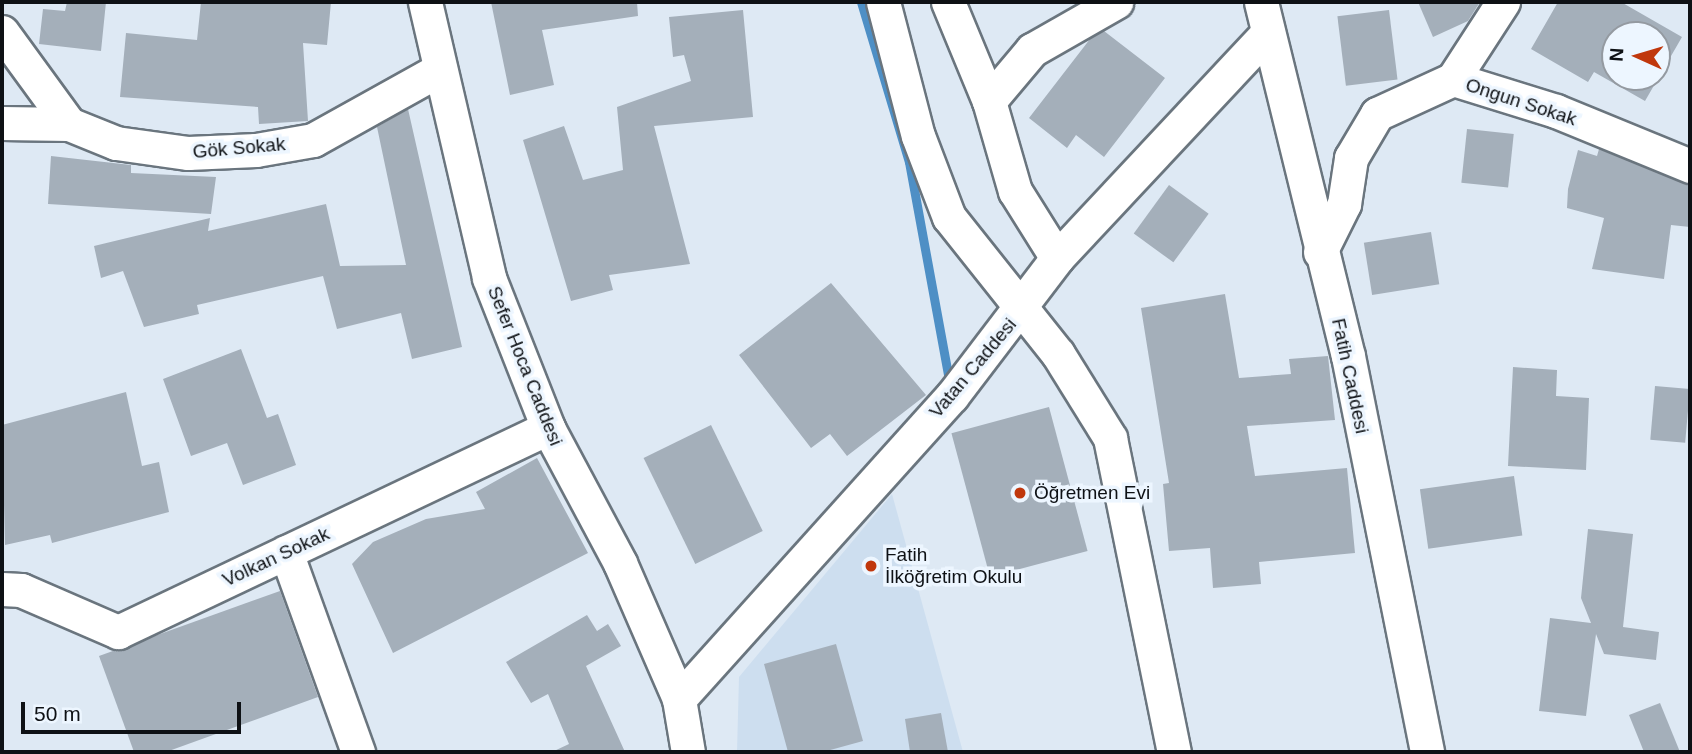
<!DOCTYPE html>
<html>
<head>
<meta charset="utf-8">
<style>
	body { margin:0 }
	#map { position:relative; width:1692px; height:754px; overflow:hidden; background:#dee9f4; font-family:Helvetica,sans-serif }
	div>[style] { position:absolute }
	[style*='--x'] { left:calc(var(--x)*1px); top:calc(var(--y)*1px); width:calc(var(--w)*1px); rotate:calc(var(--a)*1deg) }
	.built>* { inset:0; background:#cddeef }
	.stream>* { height:9px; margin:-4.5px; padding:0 4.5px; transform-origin:4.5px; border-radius:4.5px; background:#4e8fc5 }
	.building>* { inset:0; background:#a4afba; transform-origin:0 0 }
	.roads { filter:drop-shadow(2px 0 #6a757e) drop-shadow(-2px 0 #6a757e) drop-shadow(0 2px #6a757e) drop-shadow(0 -2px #6a757e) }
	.minor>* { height:33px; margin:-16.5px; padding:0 16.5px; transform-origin:16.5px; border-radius:16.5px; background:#fff }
	.dots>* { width:19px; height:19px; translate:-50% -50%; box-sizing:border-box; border:4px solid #edf6ff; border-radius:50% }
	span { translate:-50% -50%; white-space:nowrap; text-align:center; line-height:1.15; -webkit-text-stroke:7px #edf6ff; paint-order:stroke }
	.street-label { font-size:19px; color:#0e1115 }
	.poi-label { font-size:19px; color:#0e1115 }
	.left { translate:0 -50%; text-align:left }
	.frame { position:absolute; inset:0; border:4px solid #0e1115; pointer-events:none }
	.north { position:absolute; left:1601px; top:21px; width:70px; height:70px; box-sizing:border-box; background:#edf6ff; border:2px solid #949aa1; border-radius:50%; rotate:274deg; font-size:19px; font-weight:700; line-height:28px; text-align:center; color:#0e1115 }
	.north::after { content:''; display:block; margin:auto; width:24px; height:32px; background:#c0370c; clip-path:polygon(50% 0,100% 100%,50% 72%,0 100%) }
	.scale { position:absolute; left:21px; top:702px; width:220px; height:32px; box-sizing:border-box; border:4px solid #0e1115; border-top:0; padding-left:9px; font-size:21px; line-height:24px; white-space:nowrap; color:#0e1115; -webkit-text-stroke:5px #edf6ff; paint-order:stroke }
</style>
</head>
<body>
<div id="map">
	<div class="built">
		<i style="clip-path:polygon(892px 494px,963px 752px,737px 752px,739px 677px)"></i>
	</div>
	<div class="stream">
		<i style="--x:861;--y:2;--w:167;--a:73.3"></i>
		<i style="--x:909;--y:162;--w:227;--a:79.6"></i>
	</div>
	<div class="building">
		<i style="clip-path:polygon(67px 2px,106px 2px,101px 51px,39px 44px,43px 9px,65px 11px)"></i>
		<i style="clip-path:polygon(201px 2px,331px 2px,327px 45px,303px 43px,308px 121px,259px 124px,258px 107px,120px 97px,126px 33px,197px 40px)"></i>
		<i style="clip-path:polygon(491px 2px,637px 2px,638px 16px,542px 30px,554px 85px,510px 95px)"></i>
		<i style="clip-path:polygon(1418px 2px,1480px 2px,1468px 21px,1433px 37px)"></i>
		<i style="clip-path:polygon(evenodd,1558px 2px,1621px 2px,1682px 37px,1645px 101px,1594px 72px,1588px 82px,1531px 49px,1558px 2px,1615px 35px,1657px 35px,1657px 77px,1615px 77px,1615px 35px)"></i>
		<i style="clip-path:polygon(743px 10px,753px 117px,654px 126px,690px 264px,609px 275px,613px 290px,571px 301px,523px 140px,564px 126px,583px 180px,623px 170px,617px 107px,691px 81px,684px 55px,673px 57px,669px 17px)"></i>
		<i style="left:1389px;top:10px;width:70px;height:52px;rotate:83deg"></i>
		<i style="clip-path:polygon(1104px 31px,1165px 78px,1104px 157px,1076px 135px,1067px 148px,1029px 118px,1090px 39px)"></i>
		<i style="clip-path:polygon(408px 109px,462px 347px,412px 359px,401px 313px,337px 329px,323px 276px,197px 305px,199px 314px,144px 327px,123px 271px,101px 278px,94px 246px,210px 218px,208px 231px,326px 204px,340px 266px,406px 265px,377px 127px)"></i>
		<i style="left:1467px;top:129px;width:47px;height:54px;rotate:6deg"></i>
		<i style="clip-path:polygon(1599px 149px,1690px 185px,1690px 227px,1671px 225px,1664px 279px,1592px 269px,1604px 218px,1567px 208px,1568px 189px,1578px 150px,1597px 156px)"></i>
		<i style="clip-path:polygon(51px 156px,131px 165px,131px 173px,216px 177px,211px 214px,48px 204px)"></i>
		<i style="left:1169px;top:185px;width:49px;height:60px;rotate:36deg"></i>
		<i style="left:1431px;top:232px;width:53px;height:68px;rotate:81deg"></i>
		<i style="clip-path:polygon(831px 283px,926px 395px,847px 456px,830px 434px,811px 448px,739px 355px)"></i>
		<i style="clip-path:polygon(1225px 294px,1239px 378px,1291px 374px,1289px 359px,1328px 356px,1335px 420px,1247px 426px,1255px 476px,1347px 468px,1355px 553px,1259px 562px,1261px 584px,1213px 588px,1210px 548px,1169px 551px,1163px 484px,1169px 483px,1141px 308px)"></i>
		<i style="clip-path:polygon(241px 349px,267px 418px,278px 414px,296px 465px,243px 485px,227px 443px,191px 456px,163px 379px)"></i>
		<i style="clip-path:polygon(1513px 367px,1557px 370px,1556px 396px,1589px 398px,1586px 470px,1508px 466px)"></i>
		<i style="left:1655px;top:386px;width:35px;height:54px;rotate:5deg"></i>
		<i style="clip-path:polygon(126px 392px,142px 466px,159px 462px,169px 512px,52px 543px,50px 535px,5px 545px,2px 425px)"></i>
		<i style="left:1049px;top:407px;width:149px;height:101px;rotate:75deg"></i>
		<i style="left:711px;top:425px;width:118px;height:75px;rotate:64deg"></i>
		<i style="clip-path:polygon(537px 458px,588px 553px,393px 653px,352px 564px,373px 542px,426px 519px,485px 509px,476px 492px)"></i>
		<i style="left:1514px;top:476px;width:60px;height:95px;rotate:82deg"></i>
		<i style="clip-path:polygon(1588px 529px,1633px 534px,1623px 627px,1659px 632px,1656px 660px,1604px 654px,1596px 634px,1586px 716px,1539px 711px,1550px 618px,1591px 623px,1581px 598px)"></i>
		<i style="clip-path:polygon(280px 591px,318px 697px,166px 752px,134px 752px,99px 656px)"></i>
		<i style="clip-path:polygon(587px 615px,597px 631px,608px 624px,621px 646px,586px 666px,625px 752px,552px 752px,569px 744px,548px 694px,531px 703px,506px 662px)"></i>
		<i style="clip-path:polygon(836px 644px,863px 741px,823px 752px,788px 752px,764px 664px)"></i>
		<i style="clip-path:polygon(1660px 703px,1680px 752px,1644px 752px,1629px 715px)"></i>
		<i style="clip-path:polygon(941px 713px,948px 752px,910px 752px,905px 719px)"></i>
	</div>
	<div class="roads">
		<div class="minor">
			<i style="--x:425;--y:2;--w:283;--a:76.9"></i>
			<i style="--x:489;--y:278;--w:161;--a:68.5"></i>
			<i style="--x:548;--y:428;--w:153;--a:61.9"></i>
			<i style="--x:620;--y:563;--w:148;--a:66.5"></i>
			<i style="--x:679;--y:699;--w:54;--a:80.4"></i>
			<i style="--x:883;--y:2;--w:138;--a:75.4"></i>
			<i style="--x:918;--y:136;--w:87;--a:69.1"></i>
			<i style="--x:949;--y:217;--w:175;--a:51.5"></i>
			<i style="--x:1058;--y:354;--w:99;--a:58.2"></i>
			<i style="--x:1110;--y:438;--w:320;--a:78.5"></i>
			<i style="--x:948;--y:2;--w:107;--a:67.5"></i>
			<i style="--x:989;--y:101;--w:94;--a:73.9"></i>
			<i style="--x:1015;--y:191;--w:79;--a:57.9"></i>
			<i style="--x:1261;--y:2;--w:365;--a:76.2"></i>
			<i style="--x:1348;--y:356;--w:404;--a:78.7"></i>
			<i style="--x:2;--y:32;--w:114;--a:53.9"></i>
			<i style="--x:1453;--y:79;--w:92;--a:-57"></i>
			<i style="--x:989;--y:101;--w:67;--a:-49.9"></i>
			<i style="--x:1032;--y:50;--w:97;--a:-29.7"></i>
			<i style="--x:2;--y:123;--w:67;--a:0.9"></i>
			<i style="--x:69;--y:124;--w:51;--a:22"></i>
			<i style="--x:116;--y:143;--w:73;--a:7.9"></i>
			<i style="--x:188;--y:153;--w:68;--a:-2.5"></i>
			<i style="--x:256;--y:150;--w:58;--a:-10"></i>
			<i style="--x:313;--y:140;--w:142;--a:-29.1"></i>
			<i style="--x:1320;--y:252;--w:54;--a:-63.4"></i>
			<i style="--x:1344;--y:204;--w:47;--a:-81.3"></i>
			<i style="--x:1351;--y:158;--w:51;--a:-59.4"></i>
			<i style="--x:1377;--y:114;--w:84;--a:-24.7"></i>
			<i style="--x:1453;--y:79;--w:108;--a:17.3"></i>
			<i style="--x:1556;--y:111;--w:145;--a:22.3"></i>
			<i style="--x:286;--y:552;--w:213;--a:70.2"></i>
			<i style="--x:2;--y:589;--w:19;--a:3"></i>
			<i style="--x:21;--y:590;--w:106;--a:23.4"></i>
			<i style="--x:118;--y:632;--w:476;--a:-25.4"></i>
			<i style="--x:679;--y:699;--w:408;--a:-48"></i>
			<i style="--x:952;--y:396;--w:173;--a:-52.7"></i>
			<i style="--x:1057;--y:258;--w:306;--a:-46.9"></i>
		</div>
	</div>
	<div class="dots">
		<i style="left:1020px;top:493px;background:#c0370c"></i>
		<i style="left:871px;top:566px;background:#c0370c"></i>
	</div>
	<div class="street-label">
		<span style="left:1521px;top:102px;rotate:18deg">Ongun Sokak</span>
		<span style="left:239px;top:148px;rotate:-5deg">Gök Sokak</span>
		<span style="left:525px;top:366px;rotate:68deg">Sefer Hoca Caddesi</span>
		<span style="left:973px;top:368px;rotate:-50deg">Vatan Caddesi</span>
		<span style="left:1350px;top:376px;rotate:78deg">Fatih Caddesi</span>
		<span style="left:276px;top:557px;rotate:-25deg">Volkan Sokak</span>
	</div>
	<div class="poi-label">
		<span class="left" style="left:1034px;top:493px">Öğretmen Evi</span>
		<span class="left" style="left:885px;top:566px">Fatih<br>İlköğretim Okulu</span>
	</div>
	<div class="frame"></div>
	<div class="north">N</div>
	<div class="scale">50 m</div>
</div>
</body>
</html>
